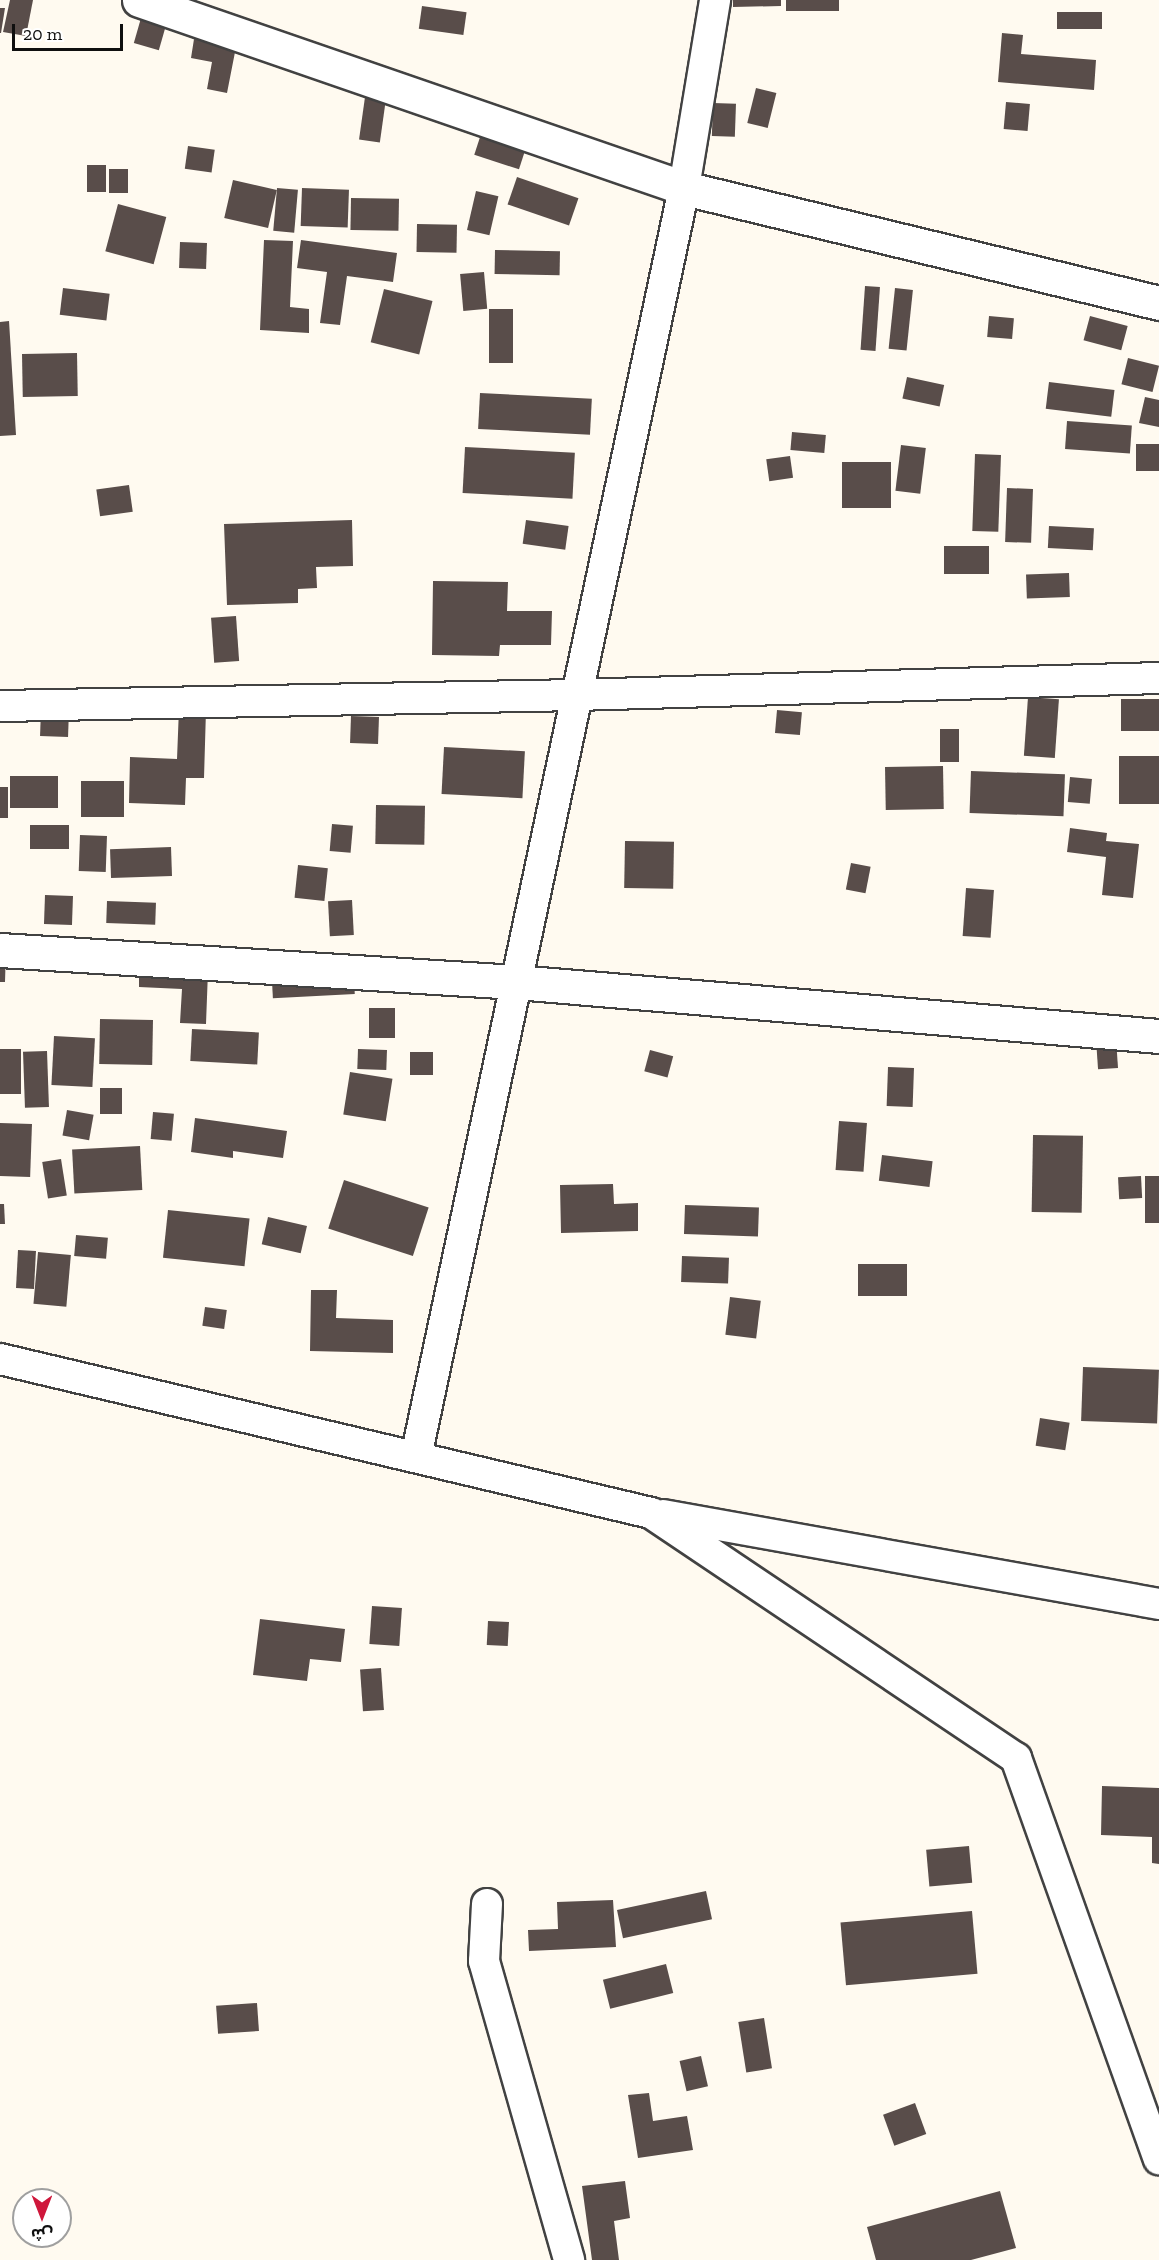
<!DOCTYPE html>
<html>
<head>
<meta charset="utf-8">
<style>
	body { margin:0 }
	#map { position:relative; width:1159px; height:2260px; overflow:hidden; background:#fffaf0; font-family:"Zilla Slab","Noto Sans Arabic",serif }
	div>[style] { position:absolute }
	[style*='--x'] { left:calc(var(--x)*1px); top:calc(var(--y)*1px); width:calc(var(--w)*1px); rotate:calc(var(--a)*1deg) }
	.building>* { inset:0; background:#594d4a; transform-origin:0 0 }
	.roads { filter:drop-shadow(2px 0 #424242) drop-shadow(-2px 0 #424242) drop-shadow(0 2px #424242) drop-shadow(0 -2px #424242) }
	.minor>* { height:30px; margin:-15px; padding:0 15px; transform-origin:15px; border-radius:15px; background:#fff }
	.tertiary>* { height:33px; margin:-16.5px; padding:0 16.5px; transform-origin:16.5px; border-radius:16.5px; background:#fff }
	span { translate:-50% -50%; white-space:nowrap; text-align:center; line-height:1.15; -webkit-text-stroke:6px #fff; paint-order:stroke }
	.north { position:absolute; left:12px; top:2188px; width:60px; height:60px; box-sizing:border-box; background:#fff; border:2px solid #9f9f9f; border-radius:50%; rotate:180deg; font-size:16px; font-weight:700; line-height:24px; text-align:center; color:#0f0f0f }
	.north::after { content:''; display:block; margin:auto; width:21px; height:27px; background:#cf173b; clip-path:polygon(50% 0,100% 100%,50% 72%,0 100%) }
	.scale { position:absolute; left:12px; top:24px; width:111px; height:27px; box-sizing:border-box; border:3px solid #0f0f0f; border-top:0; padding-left:8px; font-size:18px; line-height:21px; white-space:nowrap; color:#0f0f0f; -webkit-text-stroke:4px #fff; paint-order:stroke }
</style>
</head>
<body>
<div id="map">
	<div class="building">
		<i style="clip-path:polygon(10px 0,33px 0,26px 36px,3px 32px)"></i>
		<i style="clip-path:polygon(733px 0,781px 0,781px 6px,733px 7px)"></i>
		<i style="left:786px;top:0;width:53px;height:11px"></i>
		<i style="left:422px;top:6px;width:45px;height:23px;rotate:8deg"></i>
		<i style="clip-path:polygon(0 8px,5px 8px,1px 33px,0 33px)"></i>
		<i style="left:1057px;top:12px;width:45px;height:17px"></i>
		<i style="left:141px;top:18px;width:26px;height:26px;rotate:16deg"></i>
		<i style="clip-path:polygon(1002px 33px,1023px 35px,1021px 54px,1096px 60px,1094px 90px,998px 82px)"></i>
		<i style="clip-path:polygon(194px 39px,236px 47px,227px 93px,207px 89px,212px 62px,191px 58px)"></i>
		<i style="left:756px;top:88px;width:21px;height:36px;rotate:14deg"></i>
		<i style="left:366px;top:90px;width:21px;height:50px;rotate:8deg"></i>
		<i style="left:1006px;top:102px;width:24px;height:27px;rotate:5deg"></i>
		<i style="left:713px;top:103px;width:23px;height:33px;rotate:2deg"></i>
		<i style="left:482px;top:131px;width:47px;height:25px;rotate:18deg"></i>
		<i style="left:188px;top:146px;width:27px;height:23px;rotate:8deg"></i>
		<i style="left:87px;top:165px;width:19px;height:27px"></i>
		<i style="left:109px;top:169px;width:19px;height:24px"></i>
		<i style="left:517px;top:177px;width:65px;height:29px;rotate:19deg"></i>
		<i style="left:233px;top:180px;width:45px;height:39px;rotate:13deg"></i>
		<i style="left:277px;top:188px;width:21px;height:43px;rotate:5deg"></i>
		<i style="left:302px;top:188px;width:47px;height:38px;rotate:2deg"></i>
		<i style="left:476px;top:191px;width:23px;height:40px;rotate:13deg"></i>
		<i style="left:351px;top:198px;width:48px;height:32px;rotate:1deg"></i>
		<i style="left:118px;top:204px;width:50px;height:49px;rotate:15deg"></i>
		<i style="left:417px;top:224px;width:40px;height:28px;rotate:1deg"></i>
		<i style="clip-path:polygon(264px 240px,293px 241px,290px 307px,309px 309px,309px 333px,260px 330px)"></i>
		<i style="clip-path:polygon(301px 240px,397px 253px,393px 282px,347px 276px,340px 325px,320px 323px,327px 272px,297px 268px)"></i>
		<i style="left:180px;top:242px;width:27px;height:26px;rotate:2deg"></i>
		<i style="left:495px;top:250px;width:65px;height:24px;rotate:1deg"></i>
		<i style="left:484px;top:272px;width:37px;height:24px;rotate:85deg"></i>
		<i style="left:865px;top:286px;width:15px;height:64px;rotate:4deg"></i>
		<i style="left:63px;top:288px;width:47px;height:27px;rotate:7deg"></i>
		<i style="left:895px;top:288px;width:18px;height:61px;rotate:6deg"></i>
		<i style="left:384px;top:289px;width:50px;height:55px;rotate:14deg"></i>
		<i style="left:489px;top:309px;width:24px;height:54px"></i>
		<i style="left:989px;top:316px;width:25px;height:21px;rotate:5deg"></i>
		<i style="left:1090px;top:316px;width:39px;height:25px;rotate:15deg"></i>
		<i style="clip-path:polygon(9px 321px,16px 435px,0 436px,0 322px)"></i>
		<i style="left:77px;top:353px;width:43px;height:55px;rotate:89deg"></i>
		<i style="left:1128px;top:358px;width:32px;height:27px;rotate:14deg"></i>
		<i style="left:907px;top:377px;width:38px;height:22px;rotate:12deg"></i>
		<i style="left:1049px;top:382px;width:66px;height:27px;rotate:7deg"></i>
		<i style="left:480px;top:393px;width:112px;height:36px;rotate:3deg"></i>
		<i style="clip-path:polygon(1145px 397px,1159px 400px,1159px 427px,1139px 423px)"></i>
		<i style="left:1067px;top:421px;width:65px;height:28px;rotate:4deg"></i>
		<i style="left:792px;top:432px;width:34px;height:18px;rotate:5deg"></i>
		<i style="left:1159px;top:444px;width:27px;height:23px;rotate:90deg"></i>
		<i style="left:901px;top:445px;width:25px;height:46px;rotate:7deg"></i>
		<i style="left:465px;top:447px;width:110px;height:46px;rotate:3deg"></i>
		<i style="left:975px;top:454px;width:26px;height:77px;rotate:2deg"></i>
		<i style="left:790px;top:456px;width:22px;height:24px;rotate:82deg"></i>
		<i style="left:842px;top:462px;width:49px;height:46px"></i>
		<i style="left:129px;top:485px;width:27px;height:33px;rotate:82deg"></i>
		<i style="left:1007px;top:488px;width:26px;height:54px;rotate:2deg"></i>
		<i style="clip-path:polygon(352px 520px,353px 566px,316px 567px,317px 588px,298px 589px,298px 603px,227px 605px,224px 524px)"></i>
		<i style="left:526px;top:520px;width:43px;height:24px;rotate:8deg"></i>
		<i style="left:1049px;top:526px;width:45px;height:22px;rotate:3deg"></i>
		<i style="left:944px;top:546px;width:45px;height:28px"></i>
		<i style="left:1069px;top:573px;width:24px;height:43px;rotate:88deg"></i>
		<i style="clip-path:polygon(433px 581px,508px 582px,507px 611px,552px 611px,551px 645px,500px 645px,499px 656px,432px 655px)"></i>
		<i style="left:236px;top:616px;width:45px;height:25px;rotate:86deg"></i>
		<i style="left:1028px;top:697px;width:31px;height:59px;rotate:4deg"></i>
		<i style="left:1159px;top:699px;width:32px;height:38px;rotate:90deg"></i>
		<i style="clip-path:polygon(179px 708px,206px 710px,204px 778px,186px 778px,185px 805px,129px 803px,130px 757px,177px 759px)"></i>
		<i style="left:41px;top:709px;width:28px;height:27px;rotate:2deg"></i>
		<i style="left:777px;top:710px;width:25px;height:23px;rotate:5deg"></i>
		<i style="left:351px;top:716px;width:28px;height:27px;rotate:2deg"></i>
		<i style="left:940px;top:729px;width:19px;height:33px"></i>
		<i style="left:444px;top:747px;width:81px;height:47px;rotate:3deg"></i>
		<i style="left:1159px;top:756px;width:48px;height:40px;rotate:90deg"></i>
		<i style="left:943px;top:766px;width:43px;height:58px;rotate:89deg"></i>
		<i style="left:971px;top:771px;width:94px;height:42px;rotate:2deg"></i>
		<i style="left:58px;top:776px;width:32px;height:48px;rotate:90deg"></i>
		<i style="left:1070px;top:777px;width:22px;height:25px;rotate:5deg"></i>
		<i style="left:81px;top:781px;width:43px;height:36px"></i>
		<i style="left:0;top:787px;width:8px;height:31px"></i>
		<i style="left:376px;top:805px;width:49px;height:39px;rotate:1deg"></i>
		<i style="left:332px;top:824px;width:21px;height:27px;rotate:5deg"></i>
		<i style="left:30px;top:825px;width:39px;height:24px"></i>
		<i style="clip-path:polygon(1070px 828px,1107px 833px,1106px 841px,1139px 844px,1133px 898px,1102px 895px,1106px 857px,1067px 852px)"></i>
		<i style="left:80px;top:835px;width:27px;height:36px;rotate:2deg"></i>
		<i style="left:625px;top:841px;width:49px;height:47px;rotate:1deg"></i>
		<i style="left:171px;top:847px;width:29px;height:61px;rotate:88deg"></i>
		<i style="left:851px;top:863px;width:20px;height:27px;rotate:11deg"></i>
		<i style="left:298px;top:865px;width:30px;height:33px;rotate:6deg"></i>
		<i style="left:966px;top:888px;width:28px;height:48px;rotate:4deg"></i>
		<i style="left:45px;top:895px;width:28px;height:29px;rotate:2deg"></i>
		<i style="left:352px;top:900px;width:35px;height:24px;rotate:87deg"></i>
		<i style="left:107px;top:901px;width:49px;height:22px;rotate:2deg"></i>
		<i style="clip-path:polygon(0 947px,6px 947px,5px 982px,0 982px)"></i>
		<i style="left:353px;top:960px;width:34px;height:82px;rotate:87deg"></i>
		<i style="clip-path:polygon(139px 968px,208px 971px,206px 1024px,180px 1023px,182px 989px,139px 987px)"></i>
		<i style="left:369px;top:1008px;width:26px;height:30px"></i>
		<i style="left:100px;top:1019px;width:53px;height:45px;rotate:1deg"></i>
		<i style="left:192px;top:1029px;width:67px;height:32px;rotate:3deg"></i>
		<i style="left:54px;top:1036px;width:41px;height:49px;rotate:3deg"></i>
		<i style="left:1116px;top:1039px;width:29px;height:20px;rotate:86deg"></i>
		<i style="left:0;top:1049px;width:21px;height:45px"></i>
		<i style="left:358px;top:1049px;width:29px;height:20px;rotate:2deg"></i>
		<i style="left:650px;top:1050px;width:24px;height:22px;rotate:15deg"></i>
		<i style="left:47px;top:1051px;width:56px;height:24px;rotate:88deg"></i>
		<i style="left:410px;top:1052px;width:23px;height:23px"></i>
		<i style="left:888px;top:1067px;width:26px;height:39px;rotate:2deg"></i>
		<i style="left:350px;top:1072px;width:43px;height:43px;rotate:9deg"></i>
		<i style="left:100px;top:1088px;width:22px;height:26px"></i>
		<i style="left:67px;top:1110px;width:27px;height:26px;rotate:10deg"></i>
		<i style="left:153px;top:1112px;width:21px;height:27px;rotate:5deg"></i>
		<i style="clip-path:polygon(195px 1118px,287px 1131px,283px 1158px,233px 1151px,233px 1158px,191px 1152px)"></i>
		<i style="left:839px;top:1121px;width:28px;height:49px;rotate:4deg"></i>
		<i style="left:0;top:1123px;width:32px;height:53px;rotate:2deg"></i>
		<i style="left:1033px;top:1135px;width:50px;height:77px;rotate:1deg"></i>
		<i style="left:140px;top:1146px;width:44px;height:68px;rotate:87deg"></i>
		<i style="left:882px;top:1155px;width:51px;height:26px;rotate:7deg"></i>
		<i style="left:61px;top:1159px;width:37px;height:19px;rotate:81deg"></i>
		<i style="left:1141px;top:1176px;width:22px;height:23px;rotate:87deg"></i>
		<i style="left:1145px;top:1176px;width:14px;height:47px"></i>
		<i style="left:344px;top:1180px;width:89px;height:51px;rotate:18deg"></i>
		<i style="clip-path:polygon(613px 1184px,614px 1204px,638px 1203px,638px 1231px,561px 1233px,560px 1185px)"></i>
		<i style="clip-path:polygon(0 1204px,4px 1204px,5px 1224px,0 1224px)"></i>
		<i style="left:685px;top:1205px;width:74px;height:29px;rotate:2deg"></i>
		<i style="left:168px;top:1210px;width:82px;height:48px;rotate:6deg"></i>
		<i style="left:268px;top:1217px;width:40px;height:28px;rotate:13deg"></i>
		<i style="left:76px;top:1235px;width:32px;height:21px;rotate:5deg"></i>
		<i style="left:18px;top:1250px;width:18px;height:38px;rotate:3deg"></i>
		<i style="left:38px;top:1252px;width:33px;height:52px;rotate:5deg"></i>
		<i style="left:682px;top:1256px;width:47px;height:26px;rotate:2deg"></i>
		<i style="left:858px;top:1264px;width:49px;height:32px"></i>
		<i style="clip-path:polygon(311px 1290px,337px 1290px,336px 1318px,393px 1320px,393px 1353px,310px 1351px)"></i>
		<i style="left:730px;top:1297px;width:31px;height:38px;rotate:7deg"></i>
		<i style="left:205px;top:1307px;width:22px;height:19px;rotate:8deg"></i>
		<i style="left:1083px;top:1367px;width:76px;height:54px;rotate:2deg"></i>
		<i style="left:1040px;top:1418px;width:30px;height:28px;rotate:9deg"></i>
		<i style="left:372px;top:1606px;width:30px;height:38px;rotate:4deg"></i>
		<i style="clip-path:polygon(260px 1619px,345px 1629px,341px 1662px,310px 1659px,307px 1681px,253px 1675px)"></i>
		<i style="left:488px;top:1621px;width:21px;height:24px;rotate:3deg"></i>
		<i style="left:381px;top:1668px;width:42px;height:21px;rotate:86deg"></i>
		<i style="clip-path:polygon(1102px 1786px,1159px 1788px,1159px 1864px,1152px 1863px,1152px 1837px,1101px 1835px)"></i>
		<i style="left:969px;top:1846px;width:37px;height:43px;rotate:85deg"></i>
		<i style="left:706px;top:1891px;width:29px;height:91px;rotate:78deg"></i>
		<i style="clip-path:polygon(613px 1900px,616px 1947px,529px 1951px,528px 1930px,558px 1929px,557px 1902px)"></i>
		<i style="left:972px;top:1911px;width:63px;height:132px;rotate:85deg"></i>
		<i style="left:666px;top:1964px;width:30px;height:65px;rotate:76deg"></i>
		<i style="left:257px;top:2003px;width:28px;height:41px;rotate:86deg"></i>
		<i style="left:764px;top:2018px;width:51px;height:26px;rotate:81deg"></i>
		<i style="left:701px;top:2056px;width:31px;height:22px;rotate:77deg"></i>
		<i style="clip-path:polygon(649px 2093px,653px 2121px,687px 2116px,693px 2150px,638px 2158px,628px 2095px)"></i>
		<i style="left:915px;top:2103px;width:33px;height:34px;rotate:70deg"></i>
		<i style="clip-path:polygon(625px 2181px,630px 2218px,614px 2221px,619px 2260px,592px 2260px,582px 2186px)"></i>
		<i style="clip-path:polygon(1000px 2191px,1016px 2248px,971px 2260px,876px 2260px,867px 2227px)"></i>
	</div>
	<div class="roads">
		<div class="minor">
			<i style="--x:0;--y:706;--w:576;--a:-1.09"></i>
			<i style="--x:576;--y:695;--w:583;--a:-1.67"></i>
			<i style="--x:0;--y:1359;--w:669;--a:13.31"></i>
			<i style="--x:651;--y:1513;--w:440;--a:33.9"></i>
			<i style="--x:1016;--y:1758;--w:426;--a:70.4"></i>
			<i style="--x:416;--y:1457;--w:1297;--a:-78.07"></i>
			<i style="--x:684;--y:188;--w:191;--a:-80.6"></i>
			<i style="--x:663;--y:1515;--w:504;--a:10.17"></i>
			<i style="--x:487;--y:1904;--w:57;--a:93"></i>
			<i style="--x:484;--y:1961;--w:311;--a:74.1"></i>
		</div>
		<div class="tertiary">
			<i style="--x:139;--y:0;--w:577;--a:19.03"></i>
			<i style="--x:684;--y:188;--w:489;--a:13.6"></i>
			<i style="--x:0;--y:950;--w:517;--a:3.55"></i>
			<i style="--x:516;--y:982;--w:645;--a:4.8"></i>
		</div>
	</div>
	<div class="north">ش</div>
	<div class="scale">20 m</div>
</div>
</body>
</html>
